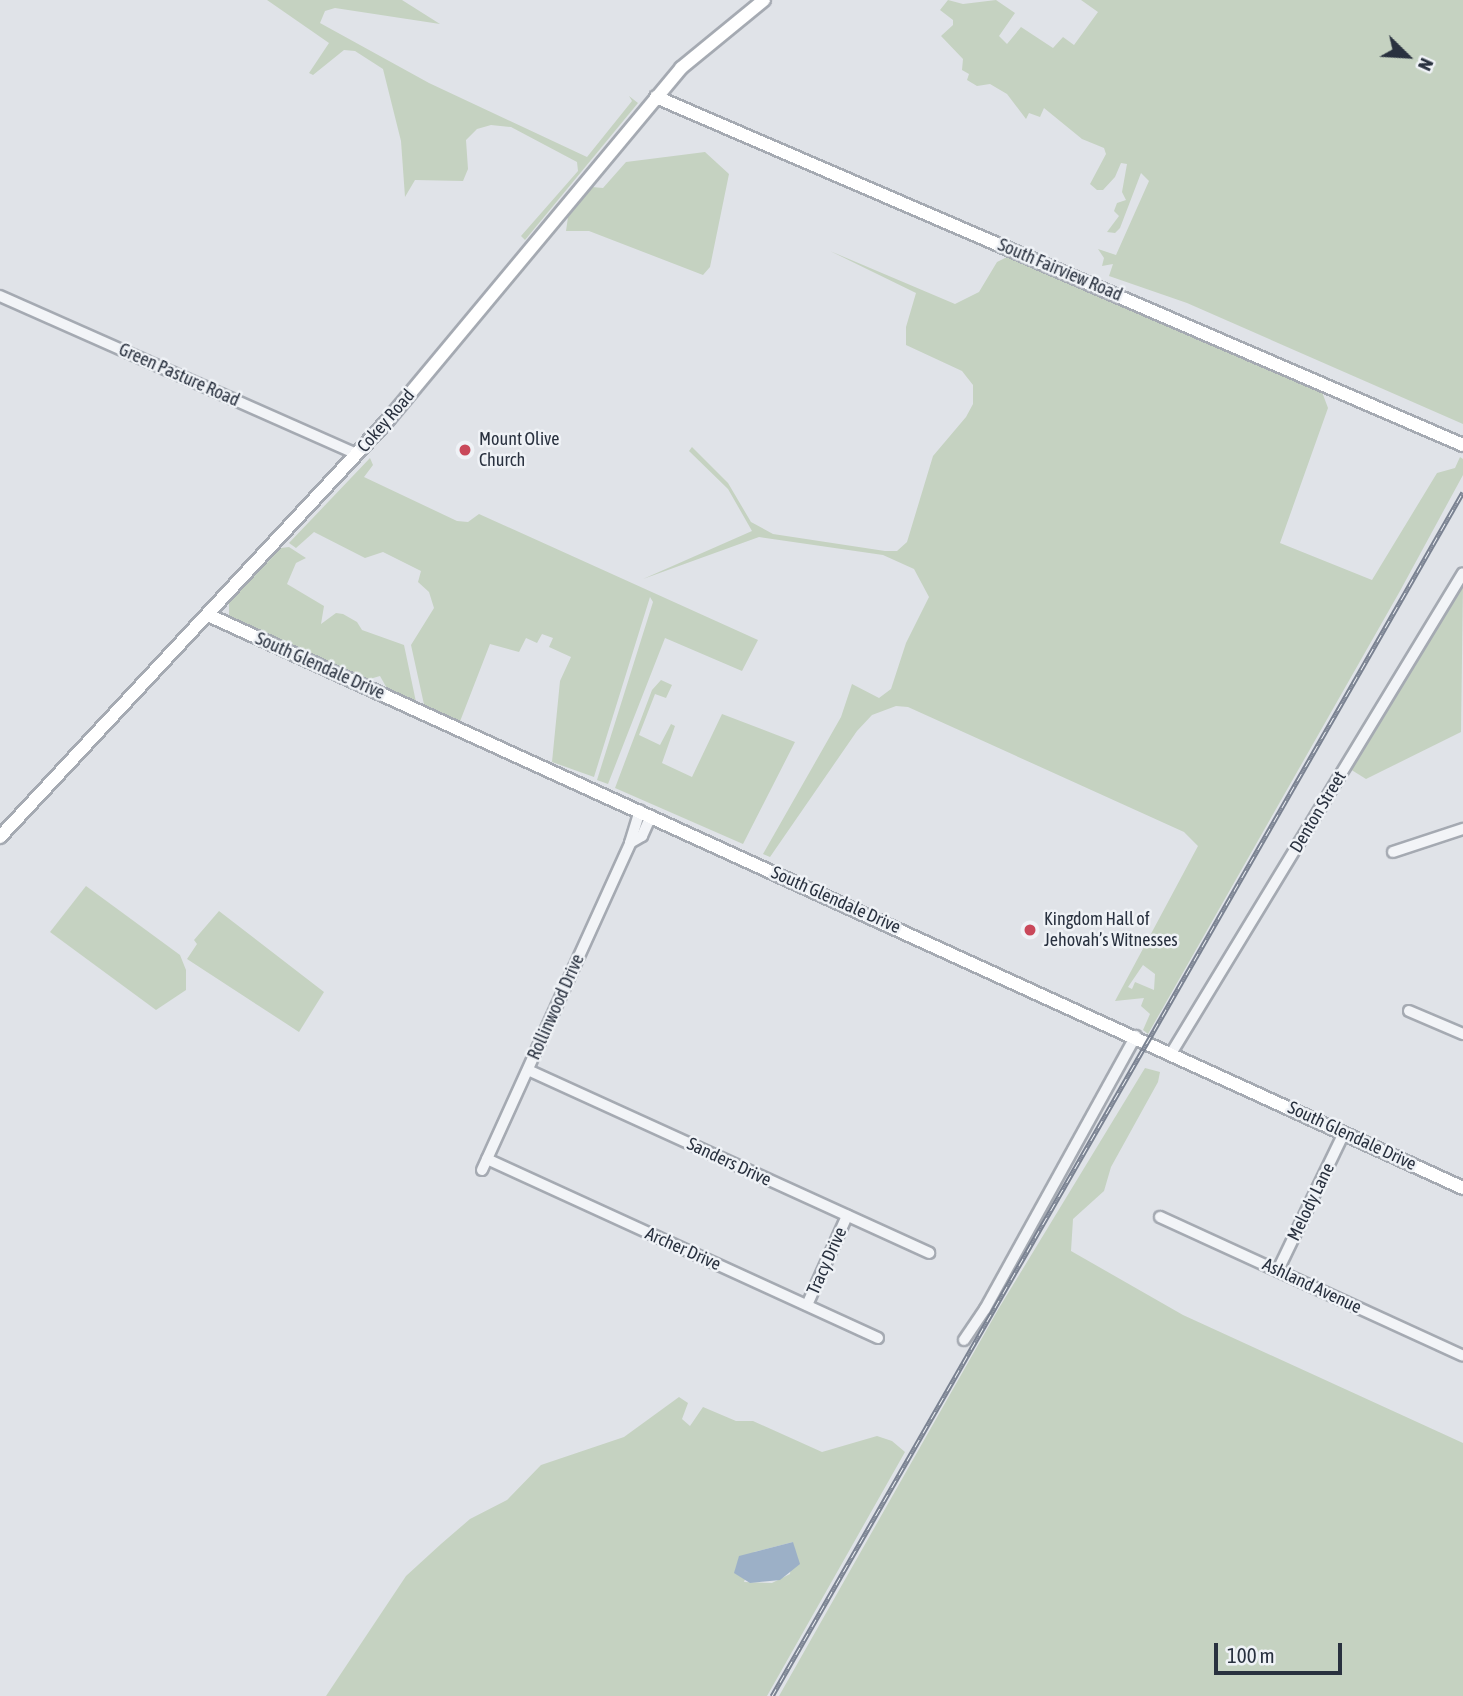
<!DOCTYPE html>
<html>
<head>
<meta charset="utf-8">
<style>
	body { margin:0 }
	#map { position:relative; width:1463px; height:1696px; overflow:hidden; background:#e0e3e8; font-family:"Asap Condensed",sans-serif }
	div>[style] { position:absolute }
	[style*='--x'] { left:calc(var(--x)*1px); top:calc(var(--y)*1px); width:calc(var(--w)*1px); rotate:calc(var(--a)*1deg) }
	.green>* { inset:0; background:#c5d2c1 }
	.water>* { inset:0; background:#9cb0c7 }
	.roads { filter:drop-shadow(2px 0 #a5aab2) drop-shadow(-2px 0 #a5aab2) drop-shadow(0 2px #a5aab2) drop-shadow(0 -2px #a5aab2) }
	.street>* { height:10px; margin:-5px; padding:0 5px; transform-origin:5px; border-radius:5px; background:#f2f4f7 }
	.secondary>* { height:12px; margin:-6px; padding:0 6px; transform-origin:6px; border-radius:6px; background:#fff }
	.rail>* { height:5px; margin-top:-2.5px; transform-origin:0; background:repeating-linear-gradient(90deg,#eff2f6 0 8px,#7a8291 0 16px); box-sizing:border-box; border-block:2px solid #7a8291 }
	.dots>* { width:19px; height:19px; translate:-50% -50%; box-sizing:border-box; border:4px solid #eff2f6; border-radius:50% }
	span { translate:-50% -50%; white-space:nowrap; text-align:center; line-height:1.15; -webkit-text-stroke:5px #eff2f6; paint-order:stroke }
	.street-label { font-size:18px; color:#29313f }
	.poi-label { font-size:18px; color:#29313f }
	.left { translate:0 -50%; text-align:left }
	.north { position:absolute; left:1372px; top:21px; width:70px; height:70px; -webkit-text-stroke:5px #eff2f6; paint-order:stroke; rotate:114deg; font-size:19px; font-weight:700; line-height:28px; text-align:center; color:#29313f }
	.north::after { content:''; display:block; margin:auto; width:24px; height:32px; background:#29313f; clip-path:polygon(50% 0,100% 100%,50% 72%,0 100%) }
	.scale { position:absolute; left:1214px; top:1643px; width:128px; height:32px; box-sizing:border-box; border:4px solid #29313f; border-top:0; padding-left:9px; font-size:21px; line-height:24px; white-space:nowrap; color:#29313f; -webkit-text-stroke:5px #eff2f6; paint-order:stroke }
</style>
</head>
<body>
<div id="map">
	<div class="green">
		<i style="clip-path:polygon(267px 0,402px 0,440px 24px,335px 8px,325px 11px,320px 23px,429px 83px,587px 157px,632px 101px,629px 96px,638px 103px,525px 240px,521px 236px,578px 171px,577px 162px,511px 127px,491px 125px,477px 129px,466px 140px,468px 169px,463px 181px,415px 180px,405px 197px,401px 141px,383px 69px,355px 51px,344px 50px,313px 75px,309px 73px,329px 43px)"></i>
		<i style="clip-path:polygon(948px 0,963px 4px,996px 0,1015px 13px,999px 36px,1007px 44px,1021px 27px,1053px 48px,1063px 37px,1074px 45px,1098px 12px,1081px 0,1463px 0,1463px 424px,1187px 303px,1109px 276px,1113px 264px,1102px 266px,1104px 258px,1098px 249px,1116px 255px,1149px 181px,1141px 173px,1120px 228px,1115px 233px,1107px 232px,1119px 216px,1114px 211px,1117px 203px,1126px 200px,1122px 192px,1127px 164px,1121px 163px,1115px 177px,1103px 190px,1097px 190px,1090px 184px,1106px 154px,1104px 148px,1082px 139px,1044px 108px,1040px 117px,1029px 113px,1026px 119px,1007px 94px,990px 84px,977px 86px,967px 80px,969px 74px,962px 70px,963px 59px,941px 36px,953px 25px,953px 20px,940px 10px)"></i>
		<i style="clip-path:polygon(705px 152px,729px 174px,710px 267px,703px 275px,589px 231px,566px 231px,568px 217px,592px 187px,603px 188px,626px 162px)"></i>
		<i style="clip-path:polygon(evenodd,830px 251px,955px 304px,979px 292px,997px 262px,1009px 256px,1322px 392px,1328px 408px,1280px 543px,1372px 580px,1437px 473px,1455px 468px,1460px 457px,1463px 459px,1463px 475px,1400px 591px,1148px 1034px,1143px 1030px,1150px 1014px,1141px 1006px,1144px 998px,1115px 1001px,1198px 846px,1184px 832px,908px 707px,896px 706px,872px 715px,857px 731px,770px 857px,763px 854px,841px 717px,852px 684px,879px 698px,891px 689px,906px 643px,929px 597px,914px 569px,883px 555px,759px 537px,643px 579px,752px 531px,728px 489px,689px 451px,692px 447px,728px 483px,751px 522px,773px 534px,885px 551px,897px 551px,907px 542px,933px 456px,966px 417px,973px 404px,973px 385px,962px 371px,906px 345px,906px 327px,916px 293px,830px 251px,1143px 965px,1155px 974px,1154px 990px,1135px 982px,1132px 989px,1128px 987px,1143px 965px)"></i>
		<i style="clip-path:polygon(370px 458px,373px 465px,364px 477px,457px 521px,468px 522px,479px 514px,758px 640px,742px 671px,665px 638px,608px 784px,597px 780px,653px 602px,650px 597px,594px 777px,552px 762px,560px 681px,571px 657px,549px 647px,553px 638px,542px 634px,537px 643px,526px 638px,519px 652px,490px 644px,459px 724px,425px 709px,411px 645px,434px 608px,429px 592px,418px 582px,421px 571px,383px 552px,365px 558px,314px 532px,296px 548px,289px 543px)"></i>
		<i style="clip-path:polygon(289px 547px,306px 558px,296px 563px,287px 584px,324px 606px,321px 624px,336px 613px,343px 614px,357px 622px,362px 630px,404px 645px,416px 702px,389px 692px,380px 676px,363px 681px,229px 617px,229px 603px,281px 548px)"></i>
		<i style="clip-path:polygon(1463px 582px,1461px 732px,1366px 779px,1350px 769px)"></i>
		<i style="clip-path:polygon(661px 680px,672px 685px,666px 698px,655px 694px,639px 735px,660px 745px,671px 724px,675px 726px,662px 763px,692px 777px,722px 714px,795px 742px,743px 844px,615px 788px,652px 690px)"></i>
		<i style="clip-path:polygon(86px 886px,180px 955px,186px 970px,186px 990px,156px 1010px,50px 932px)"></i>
		<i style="clip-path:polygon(219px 911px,324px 992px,299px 1032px,187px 959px,197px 944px,194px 940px)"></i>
		<i style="clip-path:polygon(1145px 1068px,1160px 1072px,1158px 1082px,1111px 1167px,1104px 1191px,1073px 1219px,1071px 1251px,1183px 1315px,1463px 1443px,1463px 1696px,779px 1696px,999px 1308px)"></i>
		<i style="clip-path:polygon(evenodd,679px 1397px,688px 1403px,682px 1419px,690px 1426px,703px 1407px,736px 1421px,753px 1421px,822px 1452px,877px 1436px,892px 1441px,905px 1452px,767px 1696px,326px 1696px,406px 1576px,441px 1544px,470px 1519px,507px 1500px,541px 1465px,624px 1437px,679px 1397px,793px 1542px,790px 1574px,772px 1583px,744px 1582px,754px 1552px,793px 1542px)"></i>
	</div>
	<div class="water">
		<i style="clip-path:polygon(793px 1542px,800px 1564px,780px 1580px,750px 1583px,734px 1573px,739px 1556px)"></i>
	</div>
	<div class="roads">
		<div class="street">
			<i style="--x:0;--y:296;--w:390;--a:23.9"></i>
			<i style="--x:630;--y:843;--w:14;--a:-30"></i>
			<i style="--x:642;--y:836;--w:22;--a:-66"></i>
			<i style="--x:1393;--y:852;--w:74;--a:-18.2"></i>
			<i style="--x:1409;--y:1011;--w:59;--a:23.1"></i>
			<i style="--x:1172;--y:1052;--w:560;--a:-58.72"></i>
			<i style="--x:528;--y:1070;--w:441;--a:24.5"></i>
			<i style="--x:487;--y:1159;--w:430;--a:24.6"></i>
			<i style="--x:482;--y:1170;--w:359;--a:-65.6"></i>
			<i style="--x:630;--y:843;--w:34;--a:-73"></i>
			<i style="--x:1160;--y:1217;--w:333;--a:24.6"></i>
			<i style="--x:1278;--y:1270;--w:152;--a:-64.3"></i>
			<i style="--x:807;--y:1305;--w:98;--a:-65.8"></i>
			<i style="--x:964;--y:1340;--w:37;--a:-56"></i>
			<i style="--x:985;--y:1309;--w:312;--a:-61.1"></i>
		</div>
		<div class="secondary">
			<i style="--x:656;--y:97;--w:879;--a:23.33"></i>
			<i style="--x:208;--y:615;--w:1380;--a:24.54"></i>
			<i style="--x:0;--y:837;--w:570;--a:-47.06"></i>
			<i style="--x:388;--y:420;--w:458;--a:-50.2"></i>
			<i style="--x:681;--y:68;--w:107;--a:-39.3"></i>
		</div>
	</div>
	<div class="rail">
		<i style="--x:772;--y:1696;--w:1388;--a:-60.15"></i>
	</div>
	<div class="dots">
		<i style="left:465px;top:450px;background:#c9485a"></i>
		<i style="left:1030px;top:930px;background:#c9485a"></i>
	</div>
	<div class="street-label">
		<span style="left:1060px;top:270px;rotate:23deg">South Fairview Road</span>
		<span style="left:179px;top:375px;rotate:24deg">Green Pasture Road</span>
		<span style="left:386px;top:421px;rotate:-49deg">Cokey Road</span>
		<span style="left:320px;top:666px;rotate:24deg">South Glendale Drive</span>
		<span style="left:1318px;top:812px;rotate:-59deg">Denton Street</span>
		<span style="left:836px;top:900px;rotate:24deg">South Glendale Drive</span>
		<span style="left:556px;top:1007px;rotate:-66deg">Rollinwood Drive</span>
		<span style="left:1352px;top:1136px;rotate:25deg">South Glendale Drive</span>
		<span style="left:729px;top:1162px;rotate:25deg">Sanders Drive</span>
		<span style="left:1311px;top:1202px;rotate:-64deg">Melody Lane</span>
		<span style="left:683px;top:1249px;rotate:24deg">Archer Drive</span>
		<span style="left:827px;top:1261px;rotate:-66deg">Tracy Drive</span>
		<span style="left:1312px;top:1286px;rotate:25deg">Ashland Avenue</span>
	</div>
	<div class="poi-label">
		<span class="left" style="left:479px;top:450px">Mount Olive<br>Church</span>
		<span class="left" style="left:1044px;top:930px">Kingdom Hall of<br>Jehovah’s Witnesses</span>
	</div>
	<div class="north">N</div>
	<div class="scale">100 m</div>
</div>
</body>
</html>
